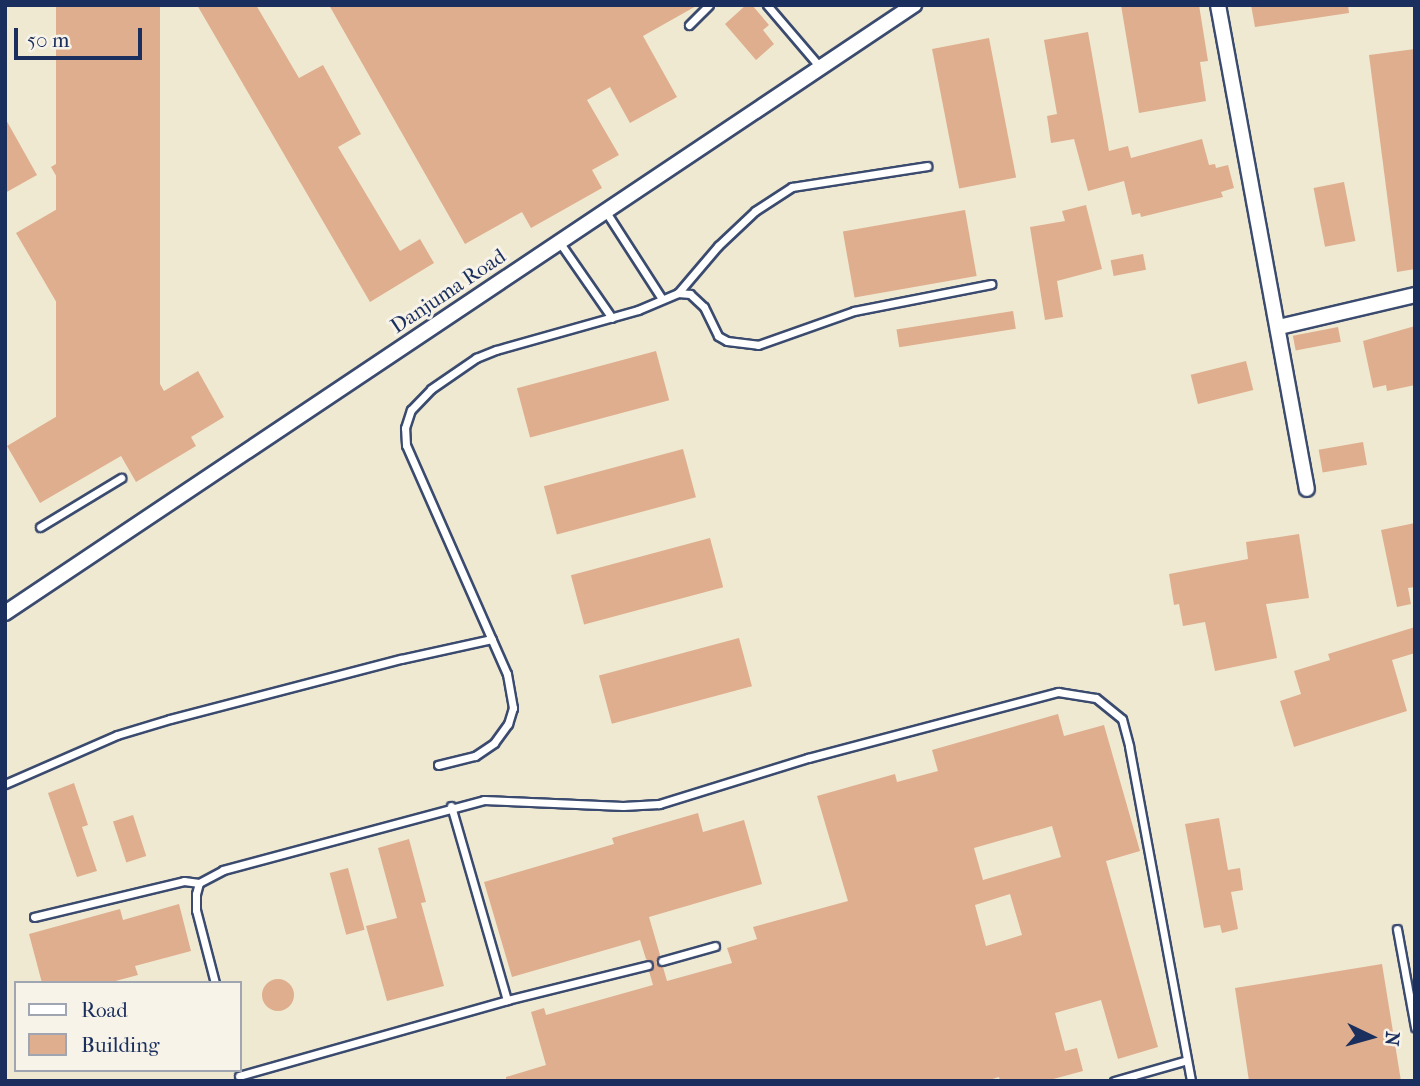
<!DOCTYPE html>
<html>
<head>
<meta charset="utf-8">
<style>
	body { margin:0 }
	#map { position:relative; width:1420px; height:1086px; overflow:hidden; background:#efe9d1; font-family:"IM FELL French Canon",serif }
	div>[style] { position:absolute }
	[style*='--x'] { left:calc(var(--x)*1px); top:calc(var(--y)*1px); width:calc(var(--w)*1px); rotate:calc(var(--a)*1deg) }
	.building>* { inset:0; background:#dfae8e; transform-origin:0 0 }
	.round { border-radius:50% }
	.roads { filter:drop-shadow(2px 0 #3b4b6f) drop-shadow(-2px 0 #3b4b6f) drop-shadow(0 2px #3b4b6f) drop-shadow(0 -2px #3b4b6f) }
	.service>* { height:7px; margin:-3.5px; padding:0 3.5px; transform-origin:3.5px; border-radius:3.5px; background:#fff }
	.minor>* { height:14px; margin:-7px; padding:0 7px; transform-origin:7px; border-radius:7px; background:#fff }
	span { translate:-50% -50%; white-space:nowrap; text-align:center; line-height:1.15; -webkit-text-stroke:6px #f7f3e8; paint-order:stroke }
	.street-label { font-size:21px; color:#1b2f5e }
	.frame { position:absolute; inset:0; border:7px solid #1b2f5e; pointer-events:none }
	.legend { position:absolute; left:14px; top:981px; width:228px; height:91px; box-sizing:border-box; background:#f7f3e8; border:2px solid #9fa5b1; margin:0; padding:9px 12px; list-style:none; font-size:21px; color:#1b2f5e }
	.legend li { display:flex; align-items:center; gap:14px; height:35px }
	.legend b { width:35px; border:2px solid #9fa5b1 }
	.north { position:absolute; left:1336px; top:1002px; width:70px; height:70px; -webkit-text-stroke:5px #f7f3e8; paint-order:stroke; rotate:95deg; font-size:19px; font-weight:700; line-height:28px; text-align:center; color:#1b2f5e }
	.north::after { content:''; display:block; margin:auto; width:24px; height:32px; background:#1b2f5e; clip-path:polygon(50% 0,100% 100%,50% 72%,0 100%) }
	.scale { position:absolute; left:14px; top:28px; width:128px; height:32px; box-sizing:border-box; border:4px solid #1b2f5e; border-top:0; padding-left:9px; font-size:21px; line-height:24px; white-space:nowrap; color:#1b2f5e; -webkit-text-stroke:5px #f7f3e8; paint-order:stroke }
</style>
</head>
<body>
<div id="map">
	<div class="building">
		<i style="left:56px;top:5px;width:104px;height:416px"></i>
		<i style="clip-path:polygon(197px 5px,256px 5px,299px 78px,323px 65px,361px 134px,338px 147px,400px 251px,420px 239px,434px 263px,370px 302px)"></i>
		<i style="clip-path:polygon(329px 5px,698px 5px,643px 36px,677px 97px,630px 123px,610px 87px,587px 100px,619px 155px,592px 170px,602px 188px,531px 228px,522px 212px,465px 244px)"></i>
		<i style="clip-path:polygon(746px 5px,752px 5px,769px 25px,763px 30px,774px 44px,756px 60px,725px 24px)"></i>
		<i style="clip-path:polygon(1121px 5px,1199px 5px,1208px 61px,1200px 62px,1206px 101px,1139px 113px)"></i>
		<i style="clip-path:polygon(1251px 5px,1348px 5px,1349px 13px,1255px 27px)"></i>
		<i style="clip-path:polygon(1088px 32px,1109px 151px,1128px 146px,1131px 158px,1202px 139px,1209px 165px,1215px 164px,1216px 168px,1228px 165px,1234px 188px,1221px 192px,1223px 197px,1141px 217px,1140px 213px,1132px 215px,1124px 181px,1088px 191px,1074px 139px,1051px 143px,1047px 116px,1057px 114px,1044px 40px)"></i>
		<i style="left:989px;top:38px;width:142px;height:58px;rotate:79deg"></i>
		<i style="clip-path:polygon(1415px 49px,1415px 269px,1397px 272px,1369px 55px)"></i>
		<i style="clip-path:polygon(5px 118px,37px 175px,5px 193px)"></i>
		<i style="clip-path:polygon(76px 152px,110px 211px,73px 233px,164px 391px,198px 371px,224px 417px,191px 437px,196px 446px,136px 482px,121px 456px,40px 503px,7px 446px,106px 387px,16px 233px,71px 201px,51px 167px)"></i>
		<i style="left:1344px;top:182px;width:60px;height:31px;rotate:79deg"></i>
		<i style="clip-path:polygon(1086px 205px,1102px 269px,1057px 281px,1063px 317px,1045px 320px,1030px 227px,1065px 221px,1062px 211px)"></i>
		<i style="left:965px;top:210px;width:67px;height:124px;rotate:80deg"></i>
		<i style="left:1143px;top:254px;width:16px;height:33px;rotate:79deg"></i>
		<i style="left:1013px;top:311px;width:18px;height:118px;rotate:81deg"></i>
		<i style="clip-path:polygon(1415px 326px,1415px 385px,1387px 391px,1386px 385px,1373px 388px,1363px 341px)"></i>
		<i style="left:1338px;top:327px;width:15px;height:46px;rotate:79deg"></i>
		<i style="left:656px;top:351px;width:51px;height:144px;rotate:75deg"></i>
		<i style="left:1246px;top:361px;width:30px;height:57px;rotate:76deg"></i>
		<i style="left:1363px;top:442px;width:23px;height:45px;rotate:80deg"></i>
		<i style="left:683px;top:449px;width:50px;height:144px;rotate:75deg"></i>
		<i style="clip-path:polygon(1415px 523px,1415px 587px,1408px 588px,1411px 604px,1397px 607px,1381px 530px)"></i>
		<i style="clip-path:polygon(1299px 534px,1309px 598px,1266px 604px,1277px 658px,1215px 671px,1205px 622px,1183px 626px,1179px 604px,1174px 605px,1169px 574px,1248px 559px,1246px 542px)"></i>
		<i style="left:710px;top:538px;width:51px;height:144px;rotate:75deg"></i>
		<i style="clip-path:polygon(1415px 627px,1415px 653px,1392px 660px,1407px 711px,1294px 747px,1280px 701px,1301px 694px,1294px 671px,1330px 660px,1328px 654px)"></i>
		<i style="left:739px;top:638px;width:50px;height:145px;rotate:75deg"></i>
		<i style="clip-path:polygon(evenodd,1058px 714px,1064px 736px,1104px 725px,1140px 851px,1106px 861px,1158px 1047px,1118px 1059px,1101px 1000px,1055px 1013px,1065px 1051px,1077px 1048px,1083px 1071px,1046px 1081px,1000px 1081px,999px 1077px,986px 1081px,506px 1081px,506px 1077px,546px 1065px,531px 1012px,544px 1008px,546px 1015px,653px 985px,649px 971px,654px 964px,646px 959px,640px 940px,512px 977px,484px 882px,614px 844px,612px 838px,698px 813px,703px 832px,744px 820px,762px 884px,649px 917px,660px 955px,656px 963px,663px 967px,667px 981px,732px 963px,727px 948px,757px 939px,753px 927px,848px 901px,817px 796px,895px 774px,897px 782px,938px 771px,932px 750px,1058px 714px,1052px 826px,1061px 857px,983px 880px,974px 848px,1052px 826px,1058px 714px,1010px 894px,1022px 935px,986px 946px,975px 905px,1010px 894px)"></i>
		<i style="clip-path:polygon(74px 783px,88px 825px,82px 827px,97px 871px,77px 877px,48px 793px)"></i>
		<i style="left:133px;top:815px;width:43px;height:21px;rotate:72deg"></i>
		<i style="clip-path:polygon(1219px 818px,1228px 870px,1240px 868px,1243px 890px,1231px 892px,1238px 929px,1222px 933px,1220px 925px,1204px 928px,1185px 824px)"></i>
		<i style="clip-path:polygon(409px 839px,426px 902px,421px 903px,444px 986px,387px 1001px,366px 926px,397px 918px,378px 848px)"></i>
		<i style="left:348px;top:868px;width:64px;height:19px;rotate:75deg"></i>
		<i style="clip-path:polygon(179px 904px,191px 951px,135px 966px,138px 975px,108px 983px,42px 983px,29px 934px,120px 909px,123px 920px)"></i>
		<i style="clip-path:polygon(1382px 964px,1401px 1081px,1249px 1081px,1235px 988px)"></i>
		<i class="round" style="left:262px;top:979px;width:32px;height:32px"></i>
	</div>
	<div class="roads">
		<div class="service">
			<i style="--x:767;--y:5;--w:82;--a:49.5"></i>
			<i style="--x:689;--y:25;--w:28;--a:-45"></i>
			<i style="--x:606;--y:212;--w:103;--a:57.2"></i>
			<i style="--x:560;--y:243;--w:91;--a:55.3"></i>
			<i style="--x:678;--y:293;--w:62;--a:-49.6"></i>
			<i style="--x:718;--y:246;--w:51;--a:-43.4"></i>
			<i style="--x:755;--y:211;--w:44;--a:-33"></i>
			<i style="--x:792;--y:187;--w:137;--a:-8.8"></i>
			<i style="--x:40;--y:527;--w:95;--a:-31.2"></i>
			<i style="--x:438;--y:765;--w:38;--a:-14"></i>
			<i style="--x:475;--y:756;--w:23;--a:-34"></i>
			<i style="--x:494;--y:743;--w:24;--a:-54"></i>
			<i style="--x:508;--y:724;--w:17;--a:-73"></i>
			<i style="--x:513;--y:708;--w:35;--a:-100"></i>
			<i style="--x:507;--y:674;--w:250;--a:-113.8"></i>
			<i style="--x:406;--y:445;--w:17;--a:-93"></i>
			<i style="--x:405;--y:428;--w:19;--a:-72"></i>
			<i style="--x:411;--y:410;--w:29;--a:-46"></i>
			<i style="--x:431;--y:389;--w:55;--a:-34.6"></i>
			<i style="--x:476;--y:358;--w:22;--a:-22"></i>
			<i style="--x:496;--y:350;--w:148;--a:-15.7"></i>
			<i style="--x:638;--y:310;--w:43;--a:-23"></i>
			<i style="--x:678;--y:293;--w:12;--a:5"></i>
			<i style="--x:690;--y:294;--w:19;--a:43"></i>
			<i style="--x:704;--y:307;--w:32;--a:64"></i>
			<i style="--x:718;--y:336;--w:10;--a:29"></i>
			<i style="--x:727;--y:341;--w:31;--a:7"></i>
			<i style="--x:758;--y:345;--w:102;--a:-19.5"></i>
			<i style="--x:854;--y:311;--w:140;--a:-11.1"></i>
			<i style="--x:5;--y:784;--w:122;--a:-23.6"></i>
			<i style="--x:117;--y:735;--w:55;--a:-16.8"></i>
			<i style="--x:170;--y:719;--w:239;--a:-14.6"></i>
			<i style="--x:401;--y:659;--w:93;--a:-12.4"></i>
			<i style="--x:451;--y:806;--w:202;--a:73.9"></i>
			<i style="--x:34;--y:917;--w:154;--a:-13.5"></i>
			<i style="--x:184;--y:881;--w:15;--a:8"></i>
			<i style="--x:1397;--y:929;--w:100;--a:79.6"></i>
			<i style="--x:662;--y:961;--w:55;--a:-15.8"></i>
			<i style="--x:215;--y:983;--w:75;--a:-104.6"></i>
			<i style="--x:196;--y:910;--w:16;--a:-90"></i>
			<i style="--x:196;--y:894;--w:11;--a:-75"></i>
			<i style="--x:199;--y:883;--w:27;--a:-28"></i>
			<i style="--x:223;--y:870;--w:270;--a:-15"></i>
			<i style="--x:484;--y:800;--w:139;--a:2.5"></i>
			<i style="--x:623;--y:806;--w:36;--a:-3"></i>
			<i style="--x:659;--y:804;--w:156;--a:-17.2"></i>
			<i style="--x:808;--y:758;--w:259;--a:-14.8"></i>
			<i style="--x:1058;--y:692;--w:38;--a:9"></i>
			<i style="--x:1096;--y:698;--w:33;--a:39"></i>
			<i style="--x:1122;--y:719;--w:28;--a:75"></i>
			<i style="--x:1129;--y:746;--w:341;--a:79.5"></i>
			<i style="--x:239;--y:1076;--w:279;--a:-15.8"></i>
			<i style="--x:507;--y:1000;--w:145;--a:-13.9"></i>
			<i style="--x:1114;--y:1081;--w:76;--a:-16"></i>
		</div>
		<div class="minor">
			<i style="--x:1218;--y:5;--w:492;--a:79.6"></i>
			<i style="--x:1279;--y:327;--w:140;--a:-13.2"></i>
			<i style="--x:5;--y:613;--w:1094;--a:-33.78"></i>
		</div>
	</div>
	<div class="street-label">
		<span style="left:448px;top:291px;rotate:-34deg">Danjuma Road</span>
	</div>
	<div class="frame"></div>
	<ul class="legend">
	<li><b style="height:9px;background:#fff"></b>Road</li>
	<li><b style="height:19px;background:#dfae8e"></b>Building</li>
	</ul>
	<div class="north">N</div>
	<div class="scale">50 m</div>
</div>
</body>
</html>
